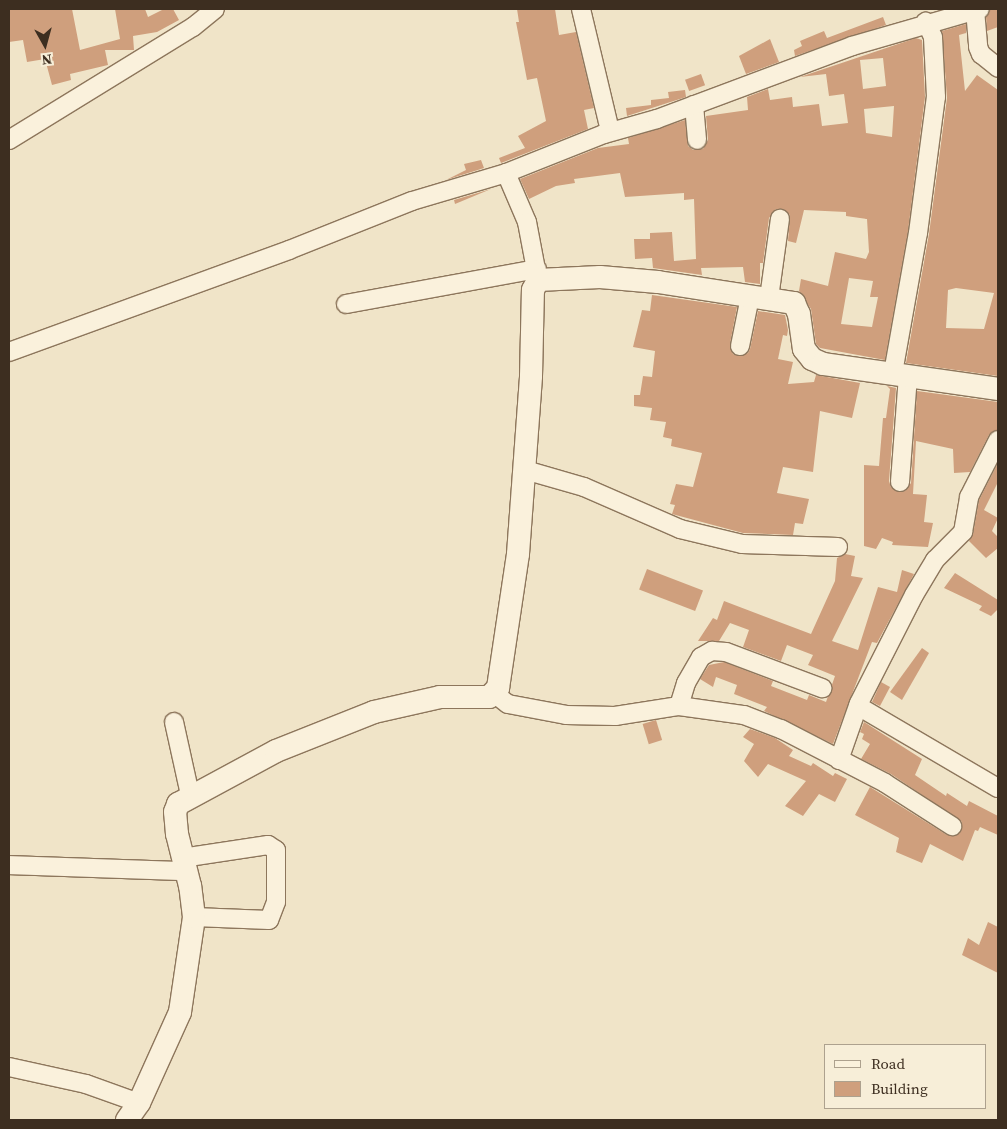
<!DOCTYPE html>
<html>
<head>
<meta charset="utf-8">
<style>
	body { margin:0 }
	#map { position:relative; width:1007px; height:1129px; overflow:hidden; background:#f0e4c8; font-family:"Source Serif 4",serif }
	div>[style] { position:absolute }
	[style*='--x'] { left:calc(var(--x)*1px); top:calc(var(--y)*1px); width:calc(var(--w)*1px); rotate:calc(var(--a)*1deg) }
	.building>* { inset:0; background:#cf9f7d; transform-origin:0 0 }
	.roads { filter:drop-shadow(1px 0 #8d765c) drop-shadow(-1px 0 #8d765c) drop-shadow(0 1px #8d765c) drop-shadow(0 -1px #8d765c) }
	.minor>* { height:18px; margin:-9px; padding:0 9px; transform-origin:9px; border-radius:9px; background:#faf1dc }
	.tertiary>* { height:22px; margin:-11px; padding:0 11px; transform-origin:11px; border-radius:11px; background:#faf1dc }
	span { translate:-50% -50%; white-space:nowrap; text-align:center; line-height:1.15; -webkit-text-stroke:4px #f7eed8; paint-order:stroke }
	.frame { position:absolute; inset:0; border:10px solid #3d2e20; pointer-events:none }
	.legend { position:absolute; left:824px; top:1044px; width:162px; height:65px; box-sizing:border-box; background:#f7eed8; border:1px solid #ada18e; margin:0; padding:6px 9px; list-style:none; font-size:15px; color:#3d2e20 }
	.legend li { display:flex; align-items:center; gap:10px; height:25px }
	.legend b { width:25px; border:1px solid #ada18e }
	.north { position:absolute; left:20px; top:20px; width:50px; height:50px; -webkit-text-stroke:4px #f7eed8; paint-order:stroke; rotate:173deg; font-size:14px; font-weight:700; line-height:20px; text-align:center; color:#3d2e20 }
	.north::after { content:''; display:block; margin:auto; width:18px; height:22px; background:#3d2e20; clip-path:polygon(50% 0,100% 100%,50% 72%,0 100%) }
</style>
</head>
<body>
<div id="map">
	<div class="building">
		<i style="clip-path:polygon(9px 9px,72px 9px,80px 50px,120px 39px,115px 9px,145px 9px,148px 17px,164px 9px,173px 9px,179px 20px,157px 32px,133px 36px,134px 50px,105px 50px,108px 65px,70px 74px,71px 80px,52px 85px,45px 59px,27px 62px,23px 40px,9px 42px)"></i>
		<i style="clip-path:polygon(517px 9px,555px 9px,559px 35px,576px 32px,594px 108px,584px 110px,588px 129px,501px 163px,499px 158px,525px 148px,518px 136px,546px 121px,537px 78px,527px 80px,516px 22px,519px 22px)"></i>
		<i style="clip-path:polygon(990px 9px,998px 9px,998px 27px,987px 31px,986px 17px)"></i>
		<i style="clip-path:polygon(883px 17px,886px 25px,795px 56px,794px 50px,802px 46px,800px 41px,824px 31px,827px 38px)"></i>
		<i style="clip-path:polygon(evenodd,966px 24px,966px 33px,959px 35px,965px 91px,977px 75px,998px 90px,998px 376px,906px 363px,929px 234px,947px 98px,942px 31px,966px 24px,956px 288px,994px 293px,984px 329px,946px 328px,948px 290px,956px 288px)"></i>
		<i style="clip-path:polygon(evenodd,916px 38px,922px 40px,925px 97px,908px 231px,885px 360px,820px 348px,816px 344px,811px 309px,799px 291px,801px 279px,828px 286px,835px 252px,866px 259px,869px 252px,867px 219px,846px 216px,846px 212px,804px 210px,796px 243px,788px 241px,790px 215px,782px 209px,776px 209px,769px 218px,763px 263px,760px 263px,760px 284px,745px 282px,743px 267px,701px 268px,702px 275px,653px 268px,652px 258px,635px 259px,634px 239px,650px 239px,650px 233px,672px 232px,674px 261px,696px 259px,694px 199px,684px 200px,684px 193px,625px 197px,620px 173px,574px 179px,575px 183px,556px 186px,529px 199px,520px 179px,598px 148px,629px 144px,628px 138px,685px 120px,688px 146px,693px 150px,703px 149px,708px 140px,706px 116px,748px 110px,747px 97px,768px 89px,770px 100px,792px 97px,793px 107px,819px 104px,822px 126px,848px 123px,844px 94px,829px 96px,826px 74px,800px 77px,916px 38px,883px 58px,886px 86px,863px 89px,860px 60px,883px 58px,916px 38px,894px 106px,892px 137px,866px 133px,864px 109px,894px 106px,916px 38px,849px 278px,873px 281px,870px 297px,878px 297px,872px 327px,841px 324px,849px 278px)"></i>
		<i style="clip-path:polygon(770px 39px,779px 62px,746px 74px,739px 56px)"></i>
		<i style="left:701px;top:74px;width:12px;height:17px;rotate:70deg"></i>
		<i style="clip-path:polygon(685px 90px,686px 97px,627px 116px,626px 108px,651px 105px,651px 100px,669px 98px,668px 92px)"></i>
		<i style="clip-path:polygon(481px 160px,484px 168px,446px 180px,466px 170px,464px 164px)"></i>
		<i style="clip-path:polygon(491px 189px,455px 204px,454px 200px)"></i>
		<i style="clip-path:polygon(652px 295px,737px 307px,730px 344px,733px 354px,738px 356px,748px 353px,750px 349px,758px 311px,785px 315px,788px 330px,787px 336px,783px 335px,778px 359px,793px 362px,788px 384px,814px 382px,816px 375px,860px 383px,852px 418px,820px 411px,813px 472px,783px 467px,777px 493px,809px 499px,803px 524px,795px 523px,793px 535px,743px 533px,672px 514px,675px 505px,670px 504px,676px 484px,693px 487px,702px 453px,671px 446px,672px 439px,663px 437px,666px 422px,650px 420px,652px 408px,634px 406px,634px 395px,640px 395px,643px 376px,652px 377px,655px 351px,633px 347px,642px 310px,650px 311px)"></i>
		<i style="clip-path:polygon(887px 386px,896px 388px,889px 481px,891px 487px,899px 492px,905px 491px,911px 483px,917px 391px,998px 402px,998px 430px,989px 435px,970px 472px,954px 473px,953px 449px,916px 441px,913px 494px,927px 495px,924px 522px,933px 523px,928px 547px,892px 545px,893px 542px,882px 538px,876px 549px,864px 546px,864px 465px,879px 466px,883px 418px,886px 418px,890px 389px)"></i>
		<i style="clip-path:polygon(998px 463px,998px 482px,984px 510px,998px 518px,992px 531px,998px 537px,998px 548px,986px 558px,969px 541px,973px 534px,979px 500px)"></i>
		<i style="clip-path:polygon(845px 554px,855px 556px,851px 576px,863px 578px,832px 641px,858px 650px,878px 587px,897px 592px,902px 570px,914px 574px,877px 643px,872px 642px,833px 744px,764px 711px,767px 707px,734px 694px,737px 685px,716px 677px,713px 687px,700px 679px,709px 665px,724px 662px,773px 681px,771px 686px,807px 700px,809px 695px,826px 702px,835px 676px,808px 665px,813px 655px,787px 645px,781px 661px,743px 647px,749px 630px,730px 623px,719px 641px,698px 641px,713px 618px,717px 620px,724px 601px,811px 634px,835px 581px,837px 558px)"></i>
		<i style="left:647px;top:569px;width:60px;height:22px;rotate:21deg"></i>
		<i style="clip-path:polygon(955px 573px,998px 600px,998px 609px,991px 616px,979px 610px,982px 606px,944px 588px)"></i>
		<i style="clip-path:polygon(922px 648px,929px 653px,902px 700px,890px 692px)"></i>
		<i style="clip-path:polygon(881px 682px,890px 687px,880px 706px,872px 702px)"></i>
		<i style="left:656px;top:720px;width:21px;height:14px;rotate:73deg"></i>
		<i style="clip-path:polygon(864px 722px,922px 759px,915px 775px,946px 796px,947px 793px,967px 806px,969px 801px,998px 816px,998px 835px,980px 827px,978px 831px,975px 830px,963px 861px,930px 844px,922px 863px,896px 852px,899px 838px,855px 815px,870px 787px,947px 835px,957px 835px,961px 831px,962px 822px,891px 774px,861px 759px,870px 744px,862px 739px,864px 734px,860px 732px)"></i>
		<i style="clip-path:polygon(750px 729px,775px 738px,793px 750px,789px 756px,811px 766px,813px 763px,833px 776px,835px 773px,847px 779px,835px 802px,819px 794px,803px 816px,785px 806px,806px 781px,768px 764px,758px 777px,744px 761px,754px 744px,743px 737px)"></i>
		<i style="clip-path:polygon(988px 922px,998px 927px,998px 973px,962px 955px,968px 938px,979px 945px)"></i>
	</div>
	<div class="roads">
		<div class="minor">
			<i style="--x:581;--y:9;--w:125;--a:76.6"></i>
			<i style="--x:975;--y:10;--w:37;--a:85"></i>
			<i style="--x:978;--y:47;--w:8;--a:67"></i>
			<i style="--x:981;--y:54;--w:22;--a:39"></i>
			<i style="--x:694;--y:105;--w:35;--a:85"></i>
			<i style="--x:9;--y:140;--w:216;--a:-31.6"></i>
			<i style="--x:193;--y:27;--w:28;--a:-39"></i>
			<i style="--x:506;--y:173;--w:53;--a:66.8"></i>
			<i style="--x:527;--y:222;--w:59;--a:79.3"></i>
			<i style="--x:769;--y:298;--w:80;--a:-82.1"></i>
			<i style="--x:346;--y:304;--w:194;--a:-10.4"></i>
			<i style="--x:740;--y:346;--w:50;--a:-78.5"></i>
			<i style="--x:9;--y:352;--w:298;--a:-20"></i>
			<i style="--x:289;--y:250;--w:132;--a:-21.7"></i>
			<i style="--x:412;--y:201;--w:98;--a:-16.6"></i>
			<i style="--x:506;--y:173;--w:105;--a:-21.7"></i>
			<i style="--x:604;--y:134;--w:55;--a:-15.8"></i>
			<i style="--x:657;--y:119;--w:208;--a:-20.5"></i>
			<i style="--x:852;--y:46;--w:133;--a:-16.1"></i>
			<i style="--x:893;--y:373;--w:142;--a:-79.9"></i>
			<i style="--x:918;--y:233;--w:137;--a:-82.5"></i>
			<i style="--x:936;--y:97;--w:60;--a:-92.9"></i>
			<i style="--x:933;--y:37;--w:17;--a:-115"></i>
			<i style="--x:525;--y:470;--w:61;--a:16.1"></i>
			<i style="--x:584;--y:487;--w:105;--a:23.6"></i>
			<i style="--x:680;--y:529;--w:64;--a:13.6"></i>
			<i style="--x:742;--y:544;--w:96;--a:1.8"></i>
			<i style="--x:900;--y:482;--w:107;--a:-85.7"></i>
			<i style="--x:495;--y:694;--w:16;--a:38"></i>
			<i style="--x:508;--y:704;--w:59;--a:10.7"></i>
			<i style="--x:566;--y:715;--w:49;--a:1.2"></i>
			<i style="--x:615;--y:716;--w:65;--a:-8.9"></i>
			<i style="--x:679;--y:706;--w:66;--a:7.9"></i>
			<i style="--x:744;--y:715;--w:40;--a:21"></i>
			<i style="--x:781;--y:729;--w:117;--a:27.4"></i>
			<i style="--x:885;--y:783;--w:80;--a:32.7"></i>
			<i style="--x:679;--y:706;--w:24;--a:-73"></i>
			<i style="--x:686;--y:683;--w:30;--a:-60"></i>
			<i style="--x:701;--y:657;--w:13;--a:-29"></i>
			<i style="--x:712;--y:651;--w:14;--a:4"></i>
			<i style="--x:726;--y:652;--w:103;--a:20.6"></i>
			<i style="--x:858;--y:706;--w:162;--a:30.4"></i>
			<i style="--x:174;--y:722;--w:75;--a:77.6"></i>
			<i style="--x:839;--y:760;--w:60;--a:-70.7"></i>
			<i style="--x:859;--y:703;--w:121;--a:-63"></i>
			<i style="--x:914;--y:595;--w:41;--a:-59"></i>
			<i style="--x:935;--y:560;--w:40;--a:-45"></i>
			<i style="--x:963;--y:532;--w:36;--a:-80"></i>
			<i style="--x:969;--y:497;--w:64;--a:-63"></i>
			<i style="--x:182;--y:858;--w:87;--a:-8.6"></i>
			<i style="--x:268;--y:845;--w:9;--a:32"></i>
			<i style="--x:276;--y:850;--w:52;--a:90"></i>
			<i style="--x:276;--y:902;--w:19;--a:111"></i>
			<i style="--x:269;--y:920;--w:75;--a:-177.7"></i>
			<i style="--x:9;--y:865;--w:176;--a:2"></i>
			<i style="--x:9;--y:1067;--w:79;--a:12.4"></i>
			<i style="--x:86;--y:1084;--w:56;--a:19.7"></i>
		</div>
		<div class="tertiary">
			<i style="--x:127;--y:1120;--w:21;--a:-55"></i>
			<i style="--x:139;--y:1103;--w:100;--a:-65.7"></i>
			<i style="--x:180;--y:1012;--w:96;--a:-81.6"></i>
			<i style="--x:194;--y:917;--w:31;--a:-97"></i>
			<i style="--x:190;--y:886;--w:54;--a:-104"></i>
			<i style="--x:177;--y:834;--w:22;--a:-95"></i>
			<i style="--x:175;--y:812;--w:9;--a:-69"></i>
			<i style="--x:178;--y:804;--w:111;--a:-28.4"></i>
			<i style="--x:276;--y:751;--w:105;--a:-21.7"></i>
			<i style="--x:374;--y:712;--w:68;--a:-12.8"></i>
			<i style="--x:440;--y:697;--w:49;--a:0"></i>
			<i style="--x:489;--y:697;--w:13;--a:-45"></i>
			<i style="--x:498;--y:688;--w:135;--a:-81.5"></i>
			<i style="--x:518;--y:554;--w:178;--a:-85.8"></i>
			<i style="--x:531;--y:376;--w:86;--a:-88.7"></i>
			<i style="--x:533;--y:290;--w:11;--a:-63"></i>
			<i style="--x:538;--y:280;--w:62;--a:-2.8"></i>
			<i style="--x:600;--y:277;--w:58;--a:4.9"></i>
			<i style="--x:658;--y:282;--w:138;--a:8.8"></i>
			<i style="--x:794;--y:303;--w:12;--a:66"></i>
			<i style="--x:799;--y:314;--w:35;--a:82"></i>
			<i style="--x:804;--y:349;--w:13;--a:51"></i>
			<i style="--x:812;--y:359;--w:12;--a:24"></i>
			<i style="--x:823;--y:364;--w:177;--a:8.1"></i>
		</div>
	</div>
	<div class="frame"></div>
	<ul class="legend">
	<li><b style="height:6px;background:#faf1dc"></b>Road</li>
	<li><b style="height:14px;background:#cf9f7d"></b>Building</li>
	</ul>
	<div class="north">N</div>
</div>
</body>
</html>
